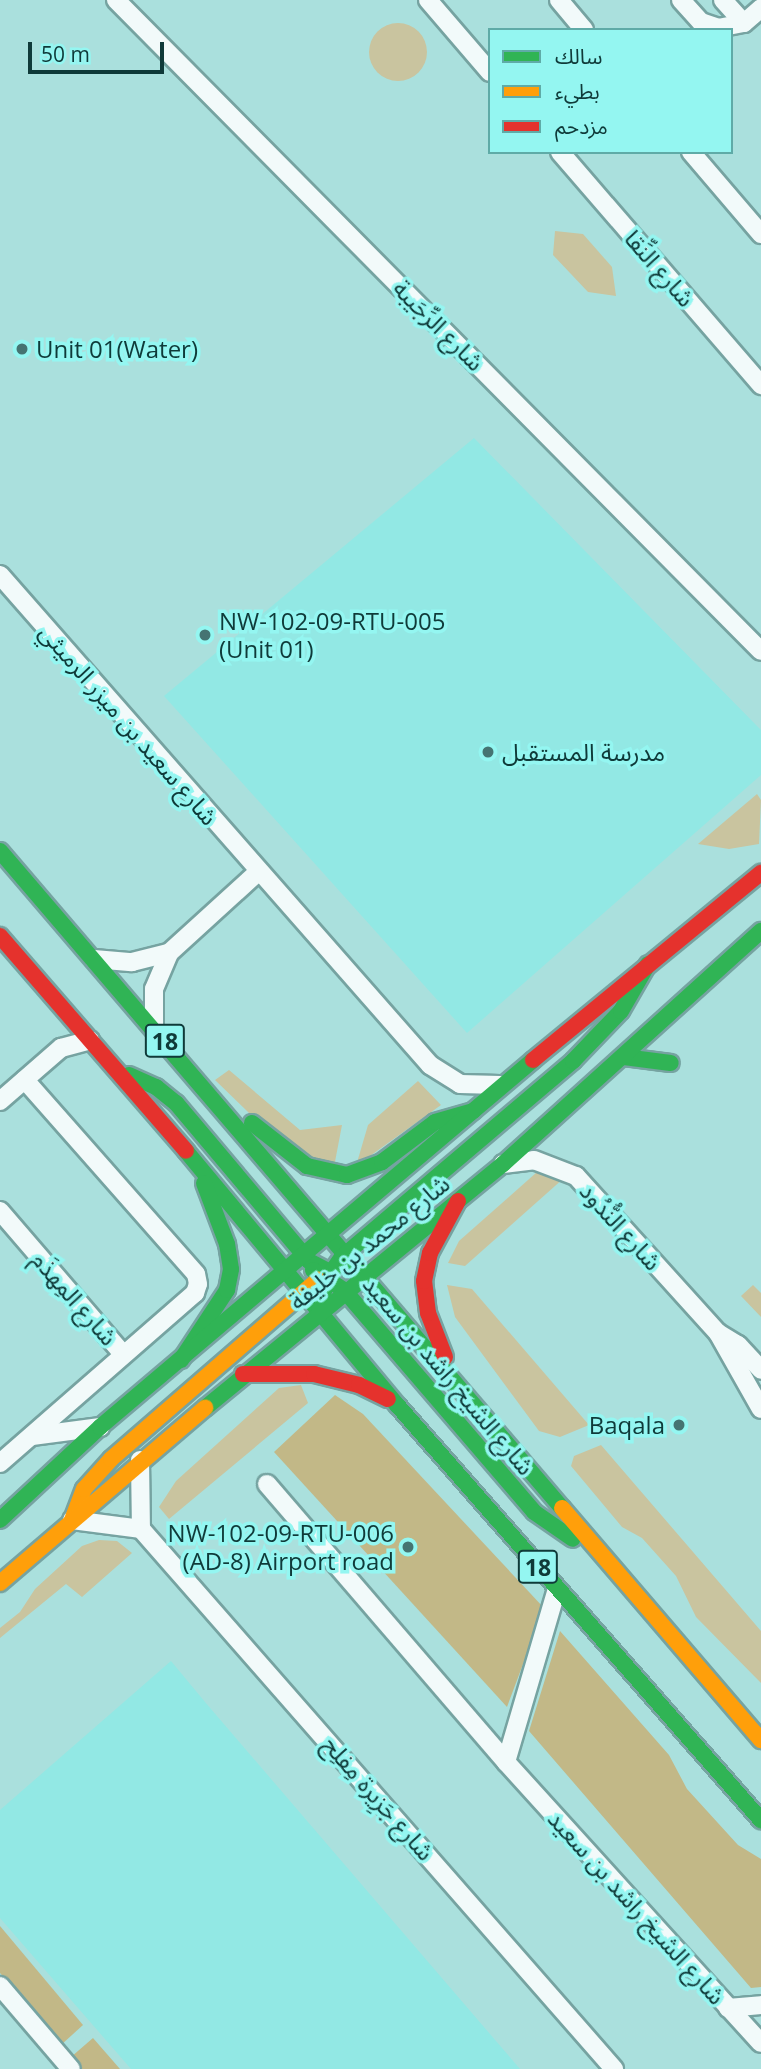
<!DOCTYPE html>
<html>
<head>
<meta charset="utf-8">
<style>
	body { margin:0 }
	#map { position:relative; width:761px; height:2069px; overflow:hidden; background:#aae0dd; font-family:"Open Sans","Noto Sans Arabic",sans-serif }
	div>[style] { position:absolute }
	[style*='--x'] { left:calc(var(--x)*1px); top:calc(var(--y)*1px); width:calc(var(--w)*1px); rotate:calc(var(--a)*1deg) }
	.built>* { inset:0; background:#92e8e4 }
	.green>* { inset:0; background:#c9c49f }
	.round { border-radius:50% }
	.forest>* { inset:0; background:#c2b887 }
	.roads { filter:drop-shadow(2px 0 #76a3a1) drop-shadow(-2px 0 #76a3a1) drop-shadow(0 2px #76a3a1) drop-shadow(0 -2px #76a3a1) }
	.street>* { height:18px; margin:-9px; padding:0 9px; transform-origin:9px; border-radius:9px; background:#f2fafa }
	.fast>* { height:16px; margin:-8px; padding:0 8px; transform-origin:8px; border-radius:8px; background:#30b455 }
	.slow>* { height:16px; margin:-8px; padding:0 8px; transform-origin:8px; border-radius:8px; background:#ff9f0a }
	.jam>* { height:16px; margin:-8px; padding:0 8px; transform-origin:8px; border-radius:8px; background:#e5322d }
	.dots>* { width:19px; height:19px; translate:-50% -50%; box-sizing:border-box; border:4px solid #94f6f1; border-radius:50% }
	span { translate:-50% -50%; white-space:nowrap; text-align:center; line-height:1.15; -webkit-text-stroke:7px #94f6f1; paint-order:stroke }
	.shield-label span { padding:2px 5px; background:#94f6f1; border:2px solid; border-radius:5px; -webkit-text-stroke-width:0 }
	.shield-label { font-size:23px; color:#0f3a39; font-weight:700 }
	.street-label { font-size:24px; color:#0f3a39 }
	.poi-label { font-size:24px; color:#0f3a39 }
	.left { translate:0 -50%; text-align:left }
	.right { translate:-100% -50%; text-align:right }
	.legend { position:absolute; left:488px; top:28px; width:245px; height:126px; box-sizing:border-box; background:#94f6f1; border:2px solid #5faba7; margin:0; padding:9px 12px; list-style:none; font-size:21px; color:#0f3a39 }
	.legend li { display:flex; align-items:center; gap:14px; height:35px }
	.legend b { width:35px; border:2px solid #5faba7 }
	.scale { position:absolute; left:28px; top:42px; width:136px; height:32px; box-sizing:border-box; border:4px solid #0f3a39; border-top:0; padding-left:9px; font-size:21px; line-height:24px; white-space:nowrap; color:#0f3a39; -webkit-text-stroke:5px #94f6f1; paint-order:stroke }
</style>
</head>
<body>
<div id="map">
	<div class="built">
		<i style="clip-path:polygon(474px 438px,761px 730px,761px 775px,467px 1033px,164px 696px)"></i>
		<i style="clip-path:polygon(171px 1661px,205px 1702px,520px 2069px,131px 2069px,0 1918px,0 1810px)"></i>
	</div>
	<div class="green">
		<i class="round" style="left:369px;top:23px;width:58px;height:58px"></i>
		<i style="clip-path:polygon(555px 231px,583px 234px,612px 267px,616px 296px,588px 292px,553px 255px)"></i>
		<i style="clip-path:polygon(757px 794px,761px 800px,759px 844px,729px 849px,698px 844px)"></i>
		<i style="clip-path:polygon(229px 1070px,300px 1130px,342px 1125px,334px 1167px,282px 1145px,215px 1080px)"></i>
		<i style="clip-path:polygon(418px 1081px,441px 1105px,356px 1166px,368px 1125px)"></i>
		<i style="clip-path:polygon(537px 1172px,564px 1178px,465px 1266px,448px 1263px,459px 1241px)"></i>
		<i style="clip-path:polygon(447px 1285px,472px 1289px,589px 1425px,560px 1437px,539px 1431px,455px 1317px)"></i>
		<i style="clip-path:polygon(753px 1285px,761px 1293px,761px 1317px,741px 1296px)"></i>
		<i style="clip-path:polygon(301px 1385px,308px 1403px,169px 1519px,159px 1507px,176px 1481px,279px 1388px)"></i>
		<i style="clip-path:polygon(601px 1445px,761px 1631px,761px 1683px,696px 1617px,676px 1576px,642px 1538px,622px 1527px,571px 1466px,574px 1456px)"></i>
		<i style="clip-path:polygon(99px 1540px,117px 1541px,132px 1553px,82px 1597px,66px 1584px,0 1638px,0 1628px,20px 1612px,35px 1589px,82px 1546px)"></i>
	</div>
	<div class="forest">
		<i style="clip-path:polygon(335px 1395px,363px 1414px,544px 1608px,507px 1707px,274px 1452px)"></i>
		<i style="clip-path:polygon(560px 1631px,669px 1755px,687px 1789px,738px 1845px,761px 1859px,761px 1987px,751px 1988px,529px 1731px)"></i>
		<i style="clip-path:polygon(0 1926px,83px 2025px,61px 2045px,0 1973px)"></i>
		<i style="clip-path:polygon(93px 2038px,120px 2069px,82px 2069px,71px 2057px)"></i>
	</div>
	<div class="roads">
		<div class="street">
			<i style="--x:116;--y:0;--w:916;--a:45.27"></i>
			<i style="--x:428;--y:0;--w:95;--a:49.3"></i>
			<i style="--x:559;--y:0;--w:39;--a:50"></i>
			<i style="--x:681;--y:0;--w:30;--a:48"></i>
			<i style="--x:701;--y:22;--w:18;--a:19"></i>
			<i style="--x:718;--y:28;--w:26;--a:-11"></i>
			<i style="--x:744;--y:23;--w:23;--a:-41"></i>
			<i style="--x:723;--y:0;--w:31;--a:48"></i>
			<i style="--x:560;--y:152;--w:308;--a:49.2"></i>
			<i style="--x:691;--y:152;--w:108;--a:49.5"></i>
			<i style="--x:0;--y:575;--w:652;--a:48.73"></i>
			<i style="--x:430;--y:1065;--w:36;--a:32"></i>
			<i style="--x:460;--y:1084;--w:40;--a:1.4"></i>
			<i style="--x:94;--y:959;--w:38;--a:5"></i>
			<i style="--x:132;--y:962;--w:38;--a:-14"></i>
			<i style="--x:154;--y:1029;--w:40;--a:-90"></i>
			<i style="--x:154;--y:989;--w:39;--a:-67"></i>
			<i style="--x:169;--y:953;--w:119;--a:-42.3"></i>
			<i style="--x:0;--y:1101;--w:81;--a:-41"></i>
			<i style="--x:61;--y:1048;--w:30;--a:-15"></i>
			<i style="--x:503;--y:1164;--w:31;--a:-7"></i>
			<i style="--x:534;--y:1160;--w:45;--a:20.9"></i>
			<i style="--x:576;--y:1176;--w:212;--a:47.9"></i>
			<i style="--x:718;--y:1333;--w:23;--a:31"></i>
			<i style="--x:738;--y:1345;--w:34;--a:47"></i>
			<i style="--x:0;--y:1211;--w:187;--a:49.3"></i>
			<i style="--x:718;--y:1333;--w:87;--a:60.5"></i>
			<i style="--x:32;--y:1436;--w:69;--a:-7.5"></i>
			<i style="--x:140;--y:1460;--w:69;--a:89.2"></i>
			<i style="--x:0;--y:1463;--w:259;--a:-41.1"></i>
			<i style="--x:195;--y:1293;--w:9;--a:-72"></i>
			<i style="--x:198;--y:1284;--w:10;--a:-101"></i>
			<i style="--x:196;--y:1274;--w:259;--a:-131.4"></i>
			<i style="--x:267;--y:1484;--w:367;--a:49.3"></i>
			<i style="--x:506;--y:1762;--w:379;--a:47.8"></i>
			<i style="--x:72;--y:1520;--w:70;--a:7.4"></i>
			<i style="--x:141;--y:1529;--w:718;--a:48.78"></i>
			<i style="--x:506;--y:1762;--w:180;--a:-73.6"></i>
			<i style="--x:0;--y:1986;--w:109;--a:49.5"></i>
			<i style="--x:728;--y:2008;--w:33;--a:-5"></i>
		</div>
		<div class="fast">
			<i style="--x:0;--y:851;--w:865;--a:49.46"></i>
			<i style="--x:624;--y:1057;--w:47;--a:7.3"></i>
			<i style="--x:129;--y:1075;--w:30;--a:24"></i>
			<i style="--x:156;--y:1087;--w:26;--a:39"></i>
			<i style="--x:176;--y:1103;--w:207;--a:49.9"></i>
			<i style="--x:309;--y:1261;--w:27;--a:28"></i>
			<i style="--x:252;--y:1123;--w:70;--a:38"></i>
			<i style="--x:307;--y:1166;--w:41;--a:12.7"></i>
			<i style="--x:347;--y:1175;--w:37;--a:-20"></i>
			<i style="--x:382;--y:1162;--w:66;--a:-37"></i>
			<i style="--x:435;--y:1122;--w:40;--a:-16"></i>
			<i style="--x:186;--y:1151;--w:332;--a:50.3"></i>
			<i style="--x:398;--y:1406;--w:551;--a:48.76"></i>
			<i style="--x:313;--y:1270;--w:37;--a:33"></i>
			<i style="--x:344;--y:1290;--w:292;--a:49.4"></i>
			<i style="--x:534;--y:1512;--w:47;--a:34.7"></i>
			<i style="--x:319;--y:1310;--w:34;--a:-75"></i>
			<i style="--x:328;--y:1277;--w:24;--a:-55"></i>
			<i style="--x:342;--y:1257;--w:303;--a:-40.3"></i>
			<i style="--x:573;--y:1061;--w:69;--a:-46.2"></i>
			<i style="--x:621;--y:1011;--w:54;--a:-60.1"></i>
			<i style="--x:181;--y:1360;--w:84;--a:-56.7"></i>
			<i style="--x:227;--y:1290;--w:21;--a:-79"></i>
			<i style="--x:231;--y:1269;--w:25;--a:-99"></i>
			<i style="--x:227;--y:1244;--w:65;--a:-110.7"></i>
			<i style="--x:205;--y:1408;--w:385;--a:-39.3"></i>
			<i style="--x:503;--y:1164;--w:348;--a:-42.1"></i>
			<i style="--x:0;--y:1520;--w:137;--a:-42.9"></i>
			<i style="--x:100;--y:1427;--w:568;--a:-40.28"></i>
		</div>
		<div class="slow">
			<i style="--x:562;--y:1508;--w:306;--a:49.4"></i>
			<i style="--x:72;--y:1520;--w:33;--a:-69"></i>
			<i style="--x:84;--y:1489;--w:40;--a:-48"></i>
			<i style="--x:111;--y:1459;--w:274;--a:-40.9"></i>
			<i style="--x:0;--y:1583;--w:270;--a:-40.5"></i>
		</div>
		<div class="jam">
			<i style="--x:0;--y:936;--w:284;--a:49.1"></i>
			<i style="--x:533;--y:1060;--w:295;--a:-39.4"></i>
			<i style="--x:445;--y:1357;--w:47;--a:-111.1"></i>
			<i style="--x:428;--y:1313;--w:32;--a:-97"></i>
			<i style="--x:424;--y:1281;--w:29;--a:-78"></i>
			<i style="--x:430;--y:1253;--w:59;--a:-61.7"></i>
			<i style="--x:243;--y:1374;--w:71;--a:0"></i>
			<i style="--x:314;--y:1374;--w:46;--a:13.7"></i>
			<i style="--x:359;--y:1385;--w:32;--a:26"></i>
		</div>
	</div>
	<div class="dots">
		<i style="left:22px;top:349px;background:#457472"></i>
		<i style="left:205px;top:635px;background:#457472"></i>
		<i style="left:488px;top:752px;background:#457472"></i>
		<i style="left:679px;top:1425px;background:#457472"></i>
		<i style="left:408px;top:1547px;background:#457472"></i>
	</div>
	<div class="shield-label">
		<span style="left:165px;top:1041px">18</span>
		<span style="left:538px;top:1567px">18</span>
	</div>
	<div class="street-label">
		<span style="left:660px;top:268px;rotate:49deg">شارع النِّقا</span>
		<span style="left:439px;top:325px;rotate:45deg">شارع الرِّجَيبة</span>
		<span style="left:129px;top:724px;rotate:49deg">شارع سعيد بن ميزر الرميثي</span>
		<span style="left:621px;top:1226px;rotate:48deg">شارع النُّدُود</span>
		<span style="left:369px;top:1242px;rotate:-39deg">شارع محمد بن خليفة</span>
		<span style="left:75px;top:1298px;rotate:49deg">شارع المِهذَم</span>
		<span style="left:449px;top:1375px;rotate:50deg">شارع الشيخ راشد بن سعيد</span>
		<span style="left:379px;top:1798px;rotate:49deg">شارع جَزِيرة مِفلِح</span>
		<span style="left:637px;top:1907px;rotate:48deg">شارع الشيخ راشد بن سعيد</span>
	</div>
	<div class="poi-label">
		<span class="left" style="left:36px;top:349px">Unit 01(Water)</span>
		<span class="left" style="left:219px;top:635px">NW-102-09-RTU-005<br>(Unit 01)</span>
		<span class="left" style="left:502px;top:752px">مدرسة المستقبل</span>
		<span class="right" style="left:665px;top:1425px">Baqala</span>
		<span class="right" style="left:394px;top:1547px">NW-102-09-RTU-006<br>(AD-8) Airport road</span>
	</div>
	<ul class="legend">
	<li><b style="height:9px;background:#30b455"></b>سالك</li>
	<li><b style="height:9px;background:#ff9f0a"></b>بطيء</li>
	<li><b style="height:9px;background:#e5322d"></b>مزدحم</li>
	</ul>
	<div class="scale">50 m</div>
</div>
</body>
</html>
